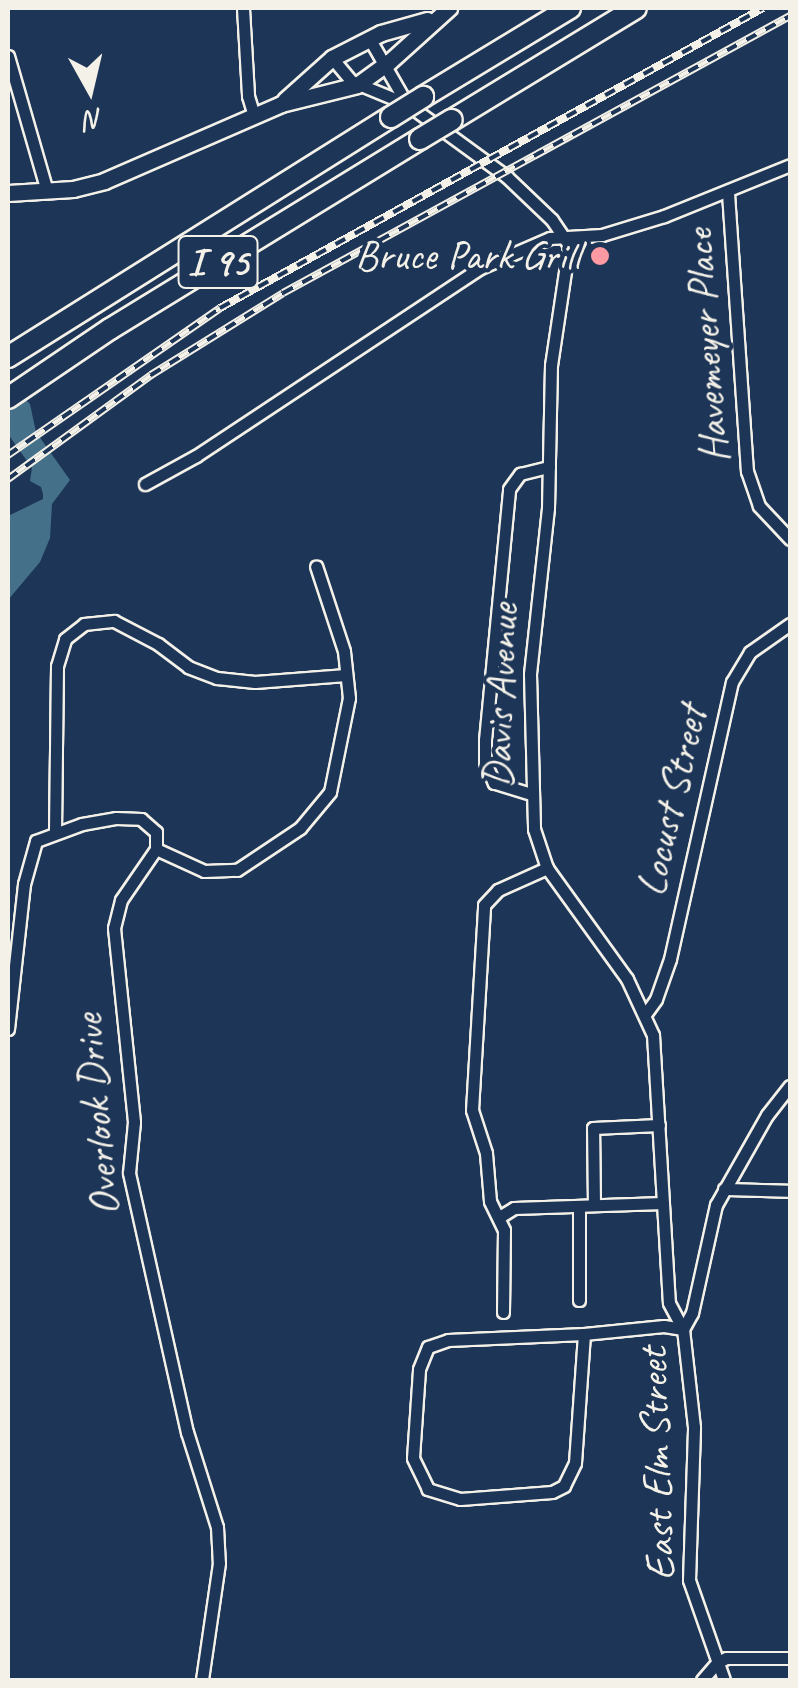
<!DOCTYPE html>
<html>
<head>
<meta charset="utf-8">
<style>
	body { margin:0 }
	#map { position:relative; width:798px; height:1688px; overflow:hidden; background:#1d3557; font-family:Caveat,sans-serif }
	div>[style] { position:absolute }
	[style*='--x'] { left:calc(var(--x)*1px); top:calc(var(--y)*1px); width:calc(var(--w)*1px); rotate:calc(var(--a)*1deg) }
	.water>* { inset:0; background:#44708a }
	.roads { filter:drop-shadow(2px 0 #f4f1e8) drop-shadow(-2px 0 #f4f1e8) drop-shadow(0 2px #f4f1e8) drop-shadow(0 -2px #f4f1e8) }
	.street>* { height:11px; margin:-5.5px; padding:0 5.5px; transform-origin:5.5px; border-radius:5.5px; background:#1d3557 }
	.secondary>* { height:15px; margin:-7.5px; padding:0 7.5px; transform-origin:7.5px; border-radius:7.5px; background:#1d3557 }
	.highway>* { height:20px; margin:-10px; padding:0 10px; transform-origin:10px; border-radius:10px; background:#1d3557 }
	.rail>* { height:8px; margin-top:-4px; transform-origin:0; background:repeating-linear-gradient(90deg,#1d3557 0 11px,#f4f1e8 0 22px); box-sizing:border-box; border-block:2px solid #f4f1e8 }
	.bridges { filter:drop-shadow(2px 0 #f4f1e8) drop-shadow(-2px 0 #f4f1e8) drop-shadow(0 2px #f4f1e8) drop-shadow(0 -2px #f4f1e8) }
	.highway-bridge>* { height:20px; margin:-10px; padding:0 10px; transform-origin:10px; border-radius:10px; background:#1d3557 }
	.dots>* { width:28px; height:28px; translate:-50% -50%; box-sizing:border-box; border:5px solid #1d3557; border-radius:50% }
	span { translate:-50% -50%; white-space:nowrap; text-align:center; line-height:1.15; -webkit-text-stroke:8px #1d3557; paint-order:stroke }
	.shield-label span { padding:2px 8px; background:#1d3557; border:2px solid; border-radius:8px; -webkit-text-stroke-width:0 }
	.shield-label { font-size:40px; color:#f4f1e8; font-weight:700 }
	.poi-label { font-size:42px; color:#f4f1e8 }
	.right { translate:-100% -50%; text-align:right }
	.street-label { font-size:42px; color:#f4f1e8 }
	.frame { position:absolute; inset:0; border:10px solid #f4f1e8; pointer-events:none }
	.north { position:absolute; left:40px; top:40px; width:100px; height:100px; -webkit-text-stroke:8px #1d3557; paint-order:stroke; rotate:172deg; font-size:28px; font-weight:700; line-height:40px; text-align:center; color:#f4f1e8 }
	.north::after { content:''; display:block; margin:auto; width:35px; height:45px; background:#f4f1e8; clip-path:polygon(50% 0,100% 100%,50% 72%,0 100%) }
</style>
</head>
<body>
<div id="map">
	<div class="water">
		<i style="clip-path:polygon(8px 381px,30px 404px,36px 432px,70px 480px,52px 504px,50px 538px,40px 562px,8px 600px,8px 516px,43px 499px,43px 494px,41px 487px,30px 481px,32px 468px,8px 434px)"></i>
	</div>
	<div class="roads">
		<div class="street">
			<i style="--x:243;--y:8;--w:88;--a:86.7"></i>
			<i style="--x:248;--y:96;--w:21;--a:73"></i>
			<i style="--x:369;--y:38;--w:76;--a:60.1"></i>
			<i style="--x:8;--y:56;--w:141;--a:73.9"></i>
			<i style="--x:332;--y:58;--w:30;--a:50"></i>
			<i style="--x:351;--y:81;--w:61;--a:22.3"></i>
			<i style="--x:407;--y:104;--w:124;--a:36.1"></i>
			<i style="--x:507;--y:177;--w:62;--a:43.7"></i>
			<i style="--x:552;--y:220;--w:30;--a:56"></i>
			<i style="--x:569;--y:245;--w:121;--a:98.5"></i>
			<i style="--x:551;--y:365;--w:143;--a:91.2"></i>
			<i style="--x:548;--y:508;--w:167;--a:96.2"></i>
			<i style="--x:530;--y:674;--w:155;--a:88.5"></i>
			<i style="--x:534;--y:829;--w:41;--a:71.6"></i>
			<i style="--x:547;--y:868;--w:137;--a:54.2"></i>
			<i style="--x:627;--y:979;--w:62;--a:65.1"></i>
			<i style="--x:653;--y:1035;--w:268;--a:86.6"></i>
			<i style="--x:669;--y:1303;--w:30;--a:62"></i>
			<i style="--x:728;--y:193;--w:279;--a:86.1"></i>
			<i style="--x:747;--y:471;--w:37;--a:71"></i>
			<i style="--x:759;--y:506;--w:45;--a:46.8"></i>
			<i style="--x:145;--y:484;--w:58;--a:-28.8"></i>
			<i style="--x:196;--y:456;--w:338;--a:-33.5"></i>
			<i style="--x:478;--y:269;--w:78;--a:-23.3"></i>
			<i style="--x:550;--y:238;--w:52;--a:-3.3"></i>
			<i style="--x:602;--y:235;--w:65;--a:-17"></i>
			<i style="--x:664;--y:216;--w:136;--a:-22"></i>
			<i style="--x:531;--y:794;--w:39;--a:-163"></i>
			<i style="--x:494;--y:783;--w:22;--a:-114"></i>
			<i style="--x:485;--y:763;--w:23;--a:-90"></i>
			<i style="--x:485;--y:740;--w:252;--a:-84.5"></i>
			<i style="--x:509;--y:489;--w:19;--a:-54"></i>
			<i style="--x:520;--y:474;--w:30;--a:-14"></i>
			<i style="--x:55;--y:831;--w:165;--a:-89.3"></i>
			<i style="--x:57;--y:666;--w:28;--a:-73"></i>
			<i style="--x:65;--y:639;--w:24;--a:-38"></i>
			<i style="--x:84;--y:624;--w:30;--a:-6"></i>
			<i style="--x:114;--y:621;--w:50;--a:27.6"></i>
			<i style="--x:158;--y:644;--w:38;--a:37"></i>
			<i style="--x:188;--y:667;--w:31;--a:21"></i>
			<i style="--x:217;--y:678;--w:38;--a:6"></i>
			<i style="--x:255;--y:682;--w:91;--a:-4.4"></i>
			<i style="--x:156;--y:849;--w:53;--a:24.6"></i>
			<i style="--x:204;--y:871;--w:33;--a:-2"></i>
			<i style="--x:237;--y:870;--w:76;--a:-33.7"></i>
			<i style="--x:300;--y:828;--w:47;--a:-50.2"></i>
			<i style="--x:330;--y:792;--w:96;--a:-78.6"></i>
			<i style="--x:349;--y:698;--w:47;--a:-96.1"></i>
			<i style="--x:344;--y:651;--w:89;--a:-108.2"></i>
			<i style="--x:646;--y:1013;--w:17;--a:-54"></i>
			<i style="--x:656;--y:999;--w:42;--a:-70.7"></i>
			<i style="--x:670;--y:959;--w:284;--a:-77.4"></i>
			<i style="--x:732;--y:682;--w:35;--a:-59"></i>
			<i style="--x:750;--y:652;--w:49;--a:-35"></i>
			<i style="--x:8;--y:1029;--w:146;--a:-83.7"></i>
			<i style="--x:24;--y:884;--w:45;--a:-74.4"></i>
			<i style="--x:36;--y:841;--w:49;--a:-20.3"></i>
			<i style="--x:82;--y:824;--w:35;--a:-10"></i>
			<i style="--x:116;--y:818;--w:25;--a:2"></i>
			<i style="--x:141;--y:819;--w:20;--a:41"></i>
			<i style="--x:156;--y:832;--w:17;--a:90"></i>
			<i style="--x:156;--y:849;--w:62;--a:124.5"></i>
			<i style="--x:121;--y:900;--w:29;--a:104"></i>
			<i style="--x:114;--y:928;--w:195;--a:84.1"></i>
			<i style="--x:134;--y:1122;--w:51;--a:95.6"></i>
			<i style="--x:129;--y:1173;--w:265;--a:77.4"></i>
			<i style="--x:187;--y:1432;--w:100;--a:72.5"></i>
			<i style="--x:217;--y:1527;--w:36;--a:87"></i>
			<i style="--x:219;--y:1563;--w:118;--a:98.3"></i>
			<i style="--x:724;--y:1189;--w:66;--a:1.7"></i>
			<i style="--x:594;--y:1205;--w:77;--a:-90.7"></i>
			<i style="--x:593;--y:1128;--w:66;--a:-2.6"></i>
			<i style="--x:501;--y:1216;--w:15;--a:-32"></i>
			<i style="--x:514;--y:1208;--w:149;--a:-1.9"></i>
			<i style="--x:579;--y:1300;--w:94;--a:-90"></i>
			<i style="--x:503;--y:1312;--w:82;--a:-89.3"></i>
			<i style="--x:504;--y:1230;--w:32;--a:-116"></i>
			<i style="--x:490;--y:1201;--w:48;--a:-94.8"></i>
			<i style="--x:486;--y:1153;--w:45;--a:-108"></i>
			<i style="--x:472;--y:1110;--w:205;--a:-86.6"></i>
			<i style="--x:484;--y:905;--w:21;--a:-47"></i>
			<i style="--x:498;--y:890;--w:54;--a:-24.2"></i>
			<i style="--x:584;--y:1334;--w:129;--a:94"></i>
			<i style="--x:575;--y:1463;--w:25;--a:116"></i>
			<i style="--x:564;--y:1486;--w:13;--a:153"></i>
			<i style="--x:552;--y:1492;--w:92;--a:175.6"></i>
			<i style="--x:460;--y:1499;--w:34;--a:-163"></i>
			<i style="--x:428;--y:1489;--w:34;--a:-116"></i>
			<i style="--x:413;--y:1458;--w:89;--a:-86.1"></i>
			<i style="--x:419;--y:1369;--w:24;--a:-68"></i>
			<i style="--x:428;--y:1347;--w:21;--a:-19"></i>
			<i style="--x:448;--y:1340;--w:136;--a:-2.5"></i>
			<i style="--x:584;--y:1334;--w:80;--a:-5.7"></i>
			<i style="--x:664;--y:1326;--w:19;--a:9"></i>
			<i style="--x:717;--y:1663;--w:10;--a:-29"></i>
			<i style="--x:726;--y:1658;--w:64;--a:0"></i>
			<i style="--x:702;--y:1680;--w:23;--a:-49"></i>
			<i style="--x:724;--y:1680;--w:106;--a:-109.3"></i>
			<i style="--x:689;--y:1580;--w:153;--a:-88.1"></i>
			<i style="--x:694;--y:1427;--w:99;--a:-96.4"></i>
			<i style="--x:683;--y:1329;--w:18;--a:-61"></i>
			<i style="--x:692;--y:1313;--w:111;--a:-77.5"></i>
			<i style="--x:716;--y:1205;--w:103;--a:-60.5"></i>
			<i style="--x:767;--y:1115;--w:37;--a:-52"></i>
		</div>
		<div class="secondary">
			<i style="--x:285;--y:100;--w:63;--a:-41.8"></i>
			<i style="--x:332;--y:58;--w:55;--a:-27"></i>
			<i style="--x:381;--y:33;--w:48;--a:-15.8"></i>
			<i style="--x:8;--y:193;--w:65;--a:-3.5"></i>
			<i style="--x:73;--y:189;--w:32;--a:-14"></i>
			<i style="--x:104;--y:181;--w:193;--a:-23.5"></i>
			<i style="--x:281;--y:104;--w:78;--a:-14"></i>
			<i style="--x:357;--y:85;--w:39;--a:-36"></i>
			<i style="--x:389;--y:62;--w:81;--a:-42"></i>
		</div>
		<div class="highway">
			<i style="--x:423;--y:97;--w:172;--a:-31.2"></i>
			<i style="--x:452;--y:120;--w:215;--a:-31.3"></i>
			<i style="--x:8;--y:357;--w:452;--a:-32.1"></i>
			<i style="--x:8;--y:398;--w:123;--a:-34.1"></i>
			<i style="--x:110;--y:329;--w:364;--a:-31.5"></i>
		</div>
	</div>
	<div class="rail">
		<i style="--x:8;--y:455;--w:258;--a:-34.7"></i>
		<i style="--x:220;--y:308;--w:620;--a:-28.92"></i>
		<i style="--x:8;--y:479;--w:177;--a:-36"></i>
		<i style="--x:151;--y:375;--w:155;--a:-31.8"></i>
		<i style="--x:283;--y:293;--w:578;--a:-28.65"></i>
	</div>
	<div class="bridges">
		<div class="highway-bridge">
			<i style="--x:391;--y:117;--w:38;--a:-32"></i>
			<i style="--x:420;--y:139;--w:37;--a:-31"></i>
		</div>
	</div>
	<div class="dots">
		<i style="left:600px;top:256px;background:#ff9aa2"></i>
	</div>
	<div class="shield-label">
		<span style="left:218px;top:262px">I 95</span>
	</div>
	<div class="poi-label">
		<span class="right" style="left:580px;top:256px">Bruce Park Grill</span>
	</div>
	<div class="street-label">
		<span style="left:707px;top:346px;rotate:-94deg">Havemeyer Place</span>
		<span style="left:501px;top:696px;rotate:-88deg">Davis Avenue</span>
		<span style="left:672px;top:801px;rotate:-77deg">Locust Street</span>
		<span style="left:97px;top:1115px;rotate:-95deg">Overlook Drive</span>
		<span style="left:657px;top:1464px;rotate:-92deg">East Elm Street</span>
	</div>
	<div class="frame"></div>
	<div class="north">N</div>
</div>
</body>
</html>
